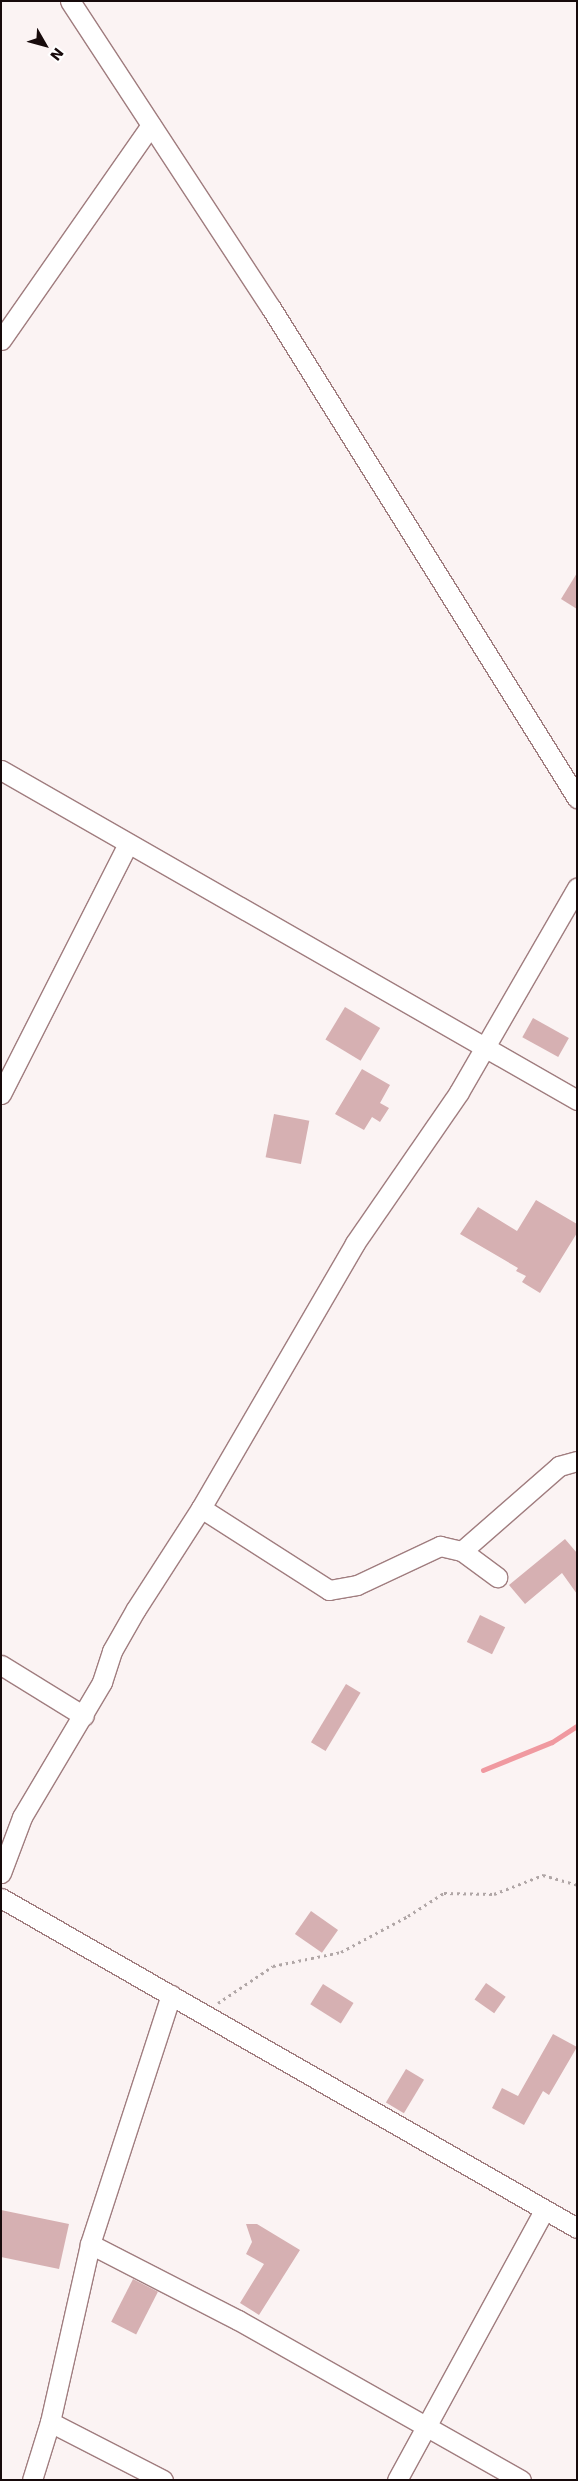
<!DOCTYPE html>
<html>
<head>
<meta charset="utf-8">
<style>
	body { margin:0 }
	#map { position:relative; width:578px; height:2481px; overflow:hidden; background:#fbf3f3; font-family:"DejaVu Sans",sans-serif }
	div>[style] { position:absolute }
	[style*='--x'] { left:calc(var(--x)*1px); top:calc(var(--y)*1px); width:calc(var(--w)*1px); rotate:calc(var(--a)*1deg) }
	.stream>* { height:5px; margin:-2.5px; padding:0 2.5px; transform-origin:2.5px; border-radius:2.5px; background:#f099a0 }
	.building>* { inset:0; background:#d6b0b2; transform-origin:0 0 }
	.path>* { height:3px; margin-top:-1.5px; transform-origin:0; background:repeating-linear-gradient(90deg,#b0a6a6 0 2.5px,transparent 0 6.5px) }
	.roads { filter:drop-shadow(1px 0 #a07d7f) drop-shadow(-1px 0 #a07d7f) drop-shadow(0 1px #a07d7f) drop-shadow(0 -1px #a07d7f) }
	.street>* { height:19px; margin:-9.5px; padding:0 9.5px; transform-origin:9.5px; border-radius:9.5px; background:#fff }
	span { translate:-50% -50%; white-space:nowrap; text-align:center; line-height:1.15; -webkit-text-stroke:4px #fff; paint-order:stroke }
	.frame { position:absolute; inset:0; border:2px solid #170a0b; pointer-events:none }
	.north { position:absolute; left:20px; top:20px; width:50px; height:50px; -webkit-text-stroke:4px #fff; paint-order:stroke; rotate:128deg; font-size:14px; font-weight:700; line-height:20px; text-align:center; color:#170a0b }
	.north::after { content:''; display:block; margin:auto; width:18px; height:22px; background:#170a0b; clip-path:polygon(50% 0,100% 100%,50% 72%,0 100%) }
</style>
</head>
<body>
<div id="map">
	<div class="stream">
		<i style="--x:483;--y:1770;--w:74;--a:-22.1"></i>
		<i style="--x:552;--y:1742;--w:30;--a:-33"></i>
	</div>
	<div class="building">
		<i style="clip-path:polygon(577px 573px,577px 609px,561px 599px)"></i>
		<i style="left:345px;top:1007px;width:41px;height:38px;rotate:31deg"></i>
		<i style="left:533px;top:1018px;width:41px;height:22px;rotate:29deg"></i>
		<i style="clip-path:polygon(362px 1069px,390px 1085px,380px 1103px,389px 1108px,380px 1122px,372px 1117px,364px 1130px,335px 1114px)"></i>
		<i style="left:274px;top:1114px;width:36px;height:44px;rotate:11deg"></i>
		<i style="clip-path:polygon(536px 1200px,577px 1224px,577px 1233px,540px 1293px,522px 1282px,526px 1276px,516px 1271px,518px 1268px,460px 1234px,478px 1207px,517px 1231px)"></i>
		<i style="clip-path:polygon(565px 1539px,577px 1553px,577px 1594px,562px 1573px,525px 1604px,509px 1585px)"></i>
		<i style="left:480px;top:1615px;width:28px;height:30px;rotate:26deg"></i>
		<i style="left:346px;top:1684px;width:17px;height:68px;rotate:31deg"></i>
		<i style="left:311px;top:1911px;width:33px;height:28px;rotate:35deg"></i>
		<i style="left:486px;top:1983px;width:24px;height:20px;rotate:35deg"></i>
		<i style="left:323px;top:1984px;width:36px;height:24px;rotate:32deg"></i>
		<i style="clip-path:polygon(553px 2034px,577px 2047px,549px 2095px,543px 2091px,524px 2125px,492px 2108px,502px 2088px,518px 2096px)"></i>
		<i style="left:406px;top:2069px;width:21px;height:39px;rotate:31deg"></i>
		<i style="clip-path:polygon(1px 2210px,69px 2224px,59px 2269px,1px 2257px)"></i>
		<i style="clip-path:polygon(246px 2224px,257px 2224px,300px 2250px,259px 2315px,240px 2303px,264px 2264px,246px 2254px,252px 2242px)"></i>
		<i style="left:133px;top:2279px;width:28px;height:48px;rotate:27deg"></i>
	</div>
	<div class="path">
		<i style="--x:218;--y:2003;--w:66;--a:-33.9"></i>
		<i style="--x:273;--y:1966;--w:69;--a:-11.6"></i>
		<i style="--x:341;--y:1952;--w:76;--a:-28.2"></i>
		<i style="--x:408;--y:1916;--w:43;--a:-32.6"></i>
		<i style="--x:444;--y:1893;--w:50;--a:1.1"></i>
		<i style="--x:494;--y:1894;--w:53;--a:-21.2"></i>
		<i style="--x:543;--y:1875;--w:35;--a:16"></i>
	</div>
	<div class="roads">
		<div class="street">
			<i style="--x:70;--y:1;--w:367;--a:56.8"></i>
			<i style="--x:271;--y:308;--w:578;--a:58.02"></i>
			<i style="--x:1;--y:340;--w:262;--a:-55.1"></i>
			<i style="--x:1;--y:770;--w:664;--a:29.81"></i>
			<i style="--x:1;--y:1094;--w:280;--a:-63.1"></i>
			<i style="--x:201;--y:1508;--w:152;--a:32.6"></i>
			<i style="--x:329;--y:1590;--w:28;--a:-10"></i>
			<i style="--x:357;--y:1585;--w:92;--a:-25.2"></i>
			<i style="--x:440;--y:1546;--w:23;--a:13"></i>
			<i style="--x:462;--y:1551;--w:44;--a:36.6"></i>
			<i style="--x:462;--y:1551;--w:129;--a:-41.2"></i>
			<i style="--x:559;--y:1466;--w:19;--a:-16"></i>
			<i style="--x:1;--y:1665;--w:97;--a:31.6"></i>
			<i style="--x:1;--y:1873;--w:60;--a:-69.4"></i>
			<i style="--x:22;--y:1817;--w:157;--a:-59.3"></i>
			<i style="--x:102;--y:1682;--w:33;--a:-72"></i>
			<i style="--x:112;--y:1651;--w:48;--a:-60.3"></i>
			<i style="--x:136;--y:1609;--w:120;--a:-57.2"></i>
			<i style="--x:201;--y:1508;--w:306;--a:-59.8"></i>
			<i style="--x:355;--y:1243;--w:183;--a:-55.4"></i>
			<i style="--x:459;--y:1092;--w:236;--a:-60"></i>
			<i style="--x:1;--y:1898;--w:664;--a:29.81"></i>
			<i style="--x:90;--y:2244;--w:166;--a:27.2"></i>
			<i style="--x:238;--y:2320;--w:325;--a:29.5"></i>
			<i style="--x:50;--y:2422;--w:127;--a:27.2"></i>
			<i style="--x:32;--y:2480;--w:61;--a:-72.8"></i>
			<i style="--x:50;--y:2422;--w:182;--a:-77.3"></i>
			<i style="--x:90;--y:2244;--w:262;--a:-72"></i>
			<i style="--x:397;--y:2480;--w:307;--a:-61.4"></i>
		</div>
	</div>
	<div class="frame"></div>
	<div class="north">N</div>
</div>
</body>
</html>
